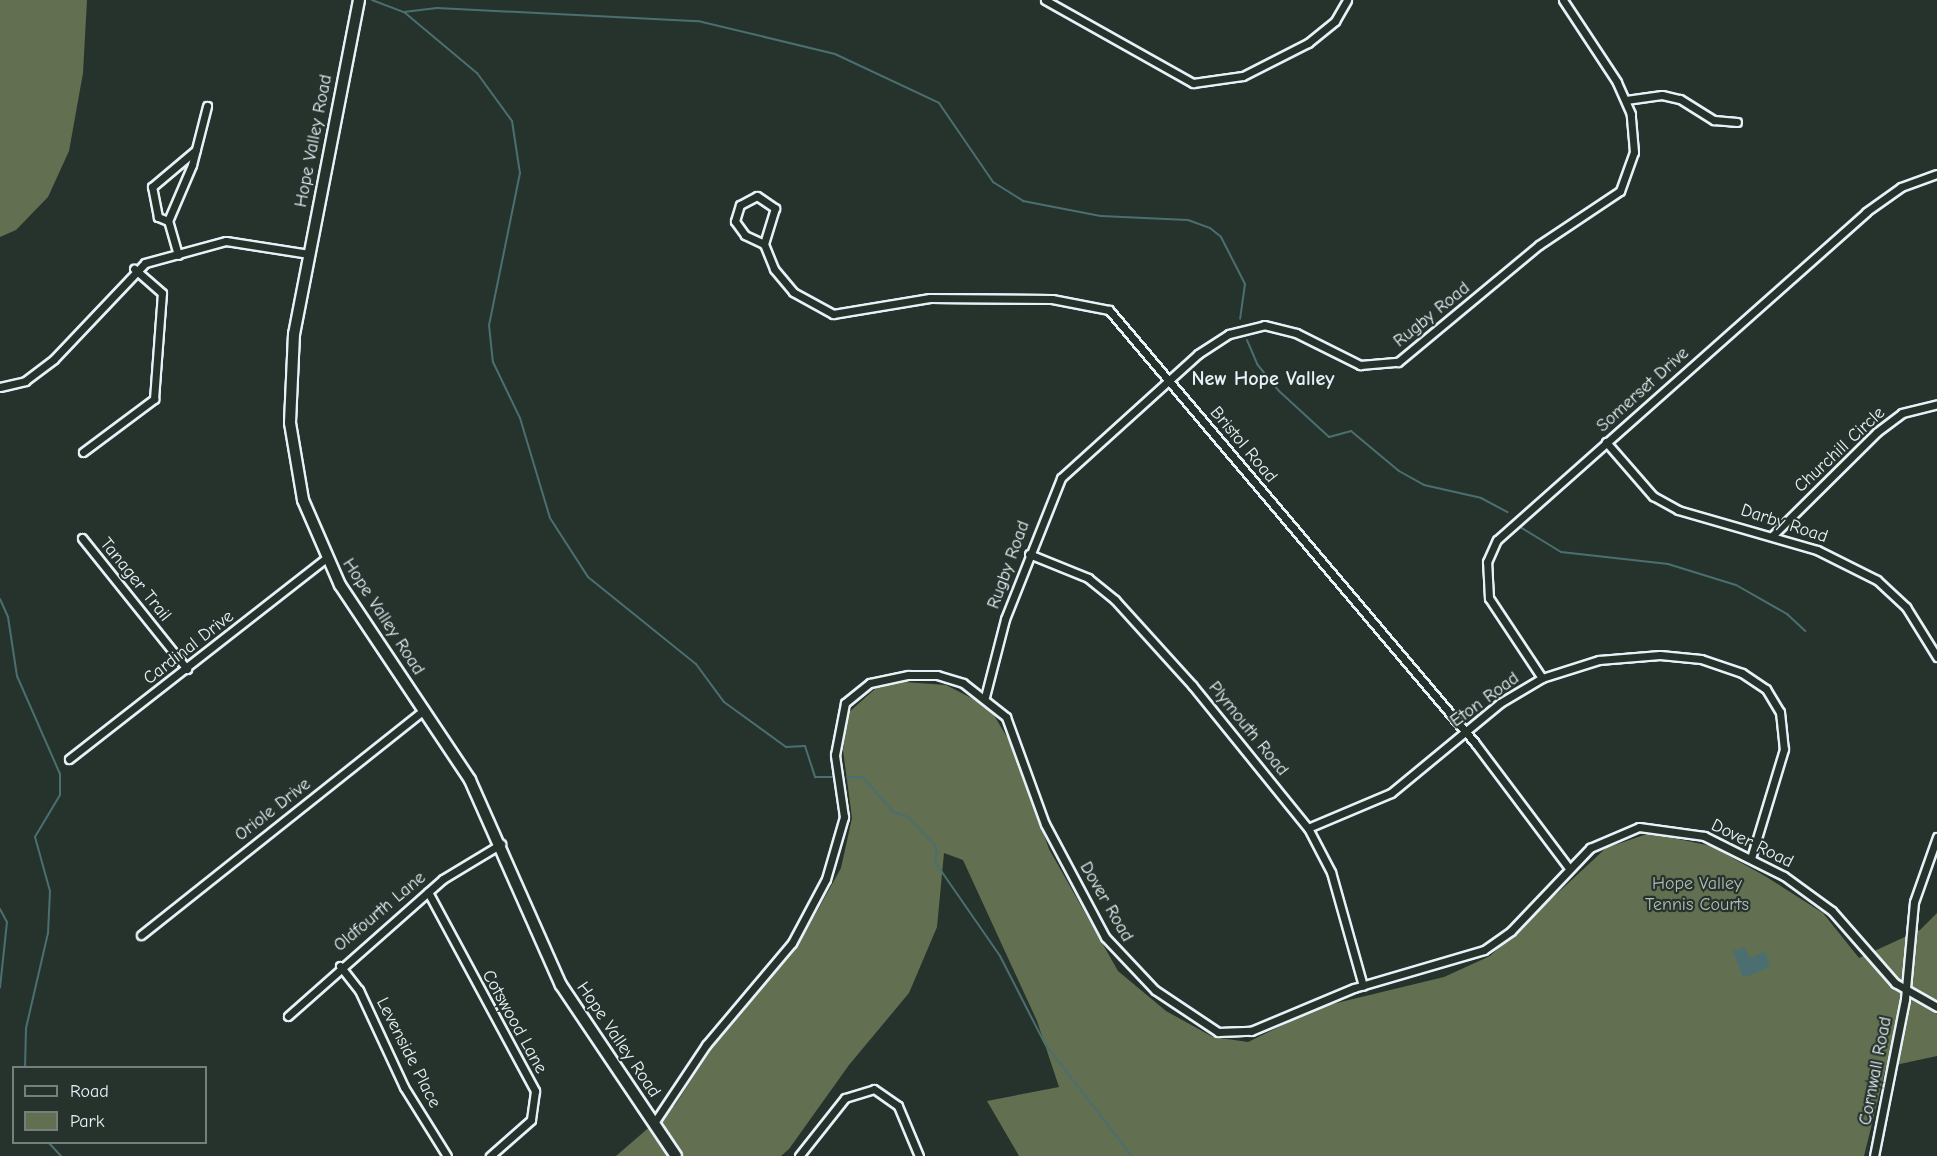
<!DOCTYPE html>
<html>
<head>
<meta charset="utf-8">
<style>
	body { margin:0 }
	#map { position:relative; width:1937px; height:1156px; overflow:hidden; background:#26332d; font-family:"Comic Neue",sans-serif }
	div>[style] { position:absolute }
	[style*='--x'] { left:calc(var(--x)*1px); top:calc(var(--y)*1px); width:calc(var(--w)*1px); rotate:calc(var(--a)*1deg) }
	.green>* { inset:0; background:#626f50 }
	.water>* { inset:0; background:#4b6f70 }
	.stream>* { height:2px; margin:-1px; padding:0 1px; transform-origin:1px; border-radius:1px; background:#4b6f70 }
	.roads { filter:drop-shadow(2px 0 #e8f1f8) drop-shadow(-2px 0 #e8f1f8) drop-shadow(0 2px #e8f1f8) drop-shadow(0 -2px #e8f1f8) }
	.minor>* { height:7px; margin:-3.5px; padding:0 3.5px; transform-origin:3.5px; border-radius:3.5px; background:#26332d }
	.secondary>* { height:10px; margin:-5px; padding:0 5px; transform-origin:5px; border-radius:5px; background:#26332d }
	span { translate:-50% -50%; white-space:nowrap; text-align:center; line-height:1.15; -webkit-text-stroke:4.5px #26332d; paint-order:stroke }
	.street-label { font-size:18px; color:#e8f1f8 }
	.park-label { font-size:18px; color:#b2bdb5 }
	.neighbourhood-label { font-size:20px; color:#e8f1f8; font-weight:700 }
	.legend { position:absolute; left:12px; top:1066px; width:195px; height:78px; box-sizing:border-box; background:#26332d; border:2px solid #747f7e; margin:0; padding:8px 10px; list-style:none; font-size:18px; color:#e8f1f8 }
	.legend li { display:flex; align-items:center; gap:12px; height:30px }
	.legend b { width:30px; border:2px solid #747f7e }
</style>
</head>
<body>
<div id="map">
	<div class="green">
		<i style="clip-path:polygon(0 0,87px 0,83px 73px,69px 151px,48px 197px,16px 230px,0 237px)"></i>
		<i style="clip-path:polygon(904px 682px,946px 685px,989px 707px,1013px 747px,1049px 849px,1118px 971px,1166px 1011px,1213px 1037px,1248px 1042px,1320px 1007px,1444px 977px,1490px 956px,1606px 848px,1650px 833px,1711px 846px,1765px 876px,1823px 913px,1859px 958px,1920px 930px,1937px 913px,1937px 1056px,1886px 1067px,1864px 1156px,1019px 1156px,987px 1101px,1059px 1087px,1037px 1021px,963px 860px,944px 853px,937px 927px,909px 993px,849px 1065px,789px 1149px,781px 1156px,616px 1156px,675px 1105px,714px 1045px,806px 931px,841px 868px,852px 818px,843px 750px,848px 713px,876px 688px)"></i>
	</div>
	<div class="water">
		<i style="clip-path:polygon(1745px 947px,1749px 958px,1765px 952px,1770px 967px,1743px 978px,1733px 951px)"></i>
	</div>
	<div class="stream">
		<i style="--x:372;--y:0;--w:34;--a:21"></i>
		<i style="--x:404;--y:12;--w:33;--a:-7"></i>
		<i style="--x:437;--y:8;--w:261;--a:2.9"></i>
		<i style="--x:698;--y:21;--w:141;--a:13.5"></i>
		<i style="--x:835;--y:54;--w:115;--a:25.2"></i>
		<i style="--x:939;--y:103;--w:96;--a:55.6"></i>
		<i style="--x:993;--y:182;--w:36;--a:32"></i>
		<i style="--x:1023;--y:201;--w:79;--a:10.9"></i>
		<i style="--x:1101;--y:216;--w:87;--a:2.6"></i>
		<i style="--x:1188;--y:220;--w:23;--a:20"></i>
		<i style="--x:1210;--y:228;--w:14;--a:39"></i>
		<i style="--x:1221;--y:237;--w:53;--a:62.9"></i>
		<i style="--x:1245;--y:284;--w:35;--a:98"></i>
		<i style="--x:404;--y:12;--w:95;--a:39.9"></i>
		<i style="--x:477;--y:73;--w:59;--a:53.9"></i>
		<i style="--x:512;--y:121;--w:53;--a:81.3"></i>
		<i style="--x:520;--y:173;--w:155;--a:101.5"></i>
		<i style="--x:489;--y:325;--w:37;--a:84"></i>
		<i style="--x:493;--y:362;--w:62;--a:64.3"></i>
		<i style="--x:520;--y:418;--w:104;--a:73.3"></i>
		<i style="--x:550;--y:518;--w:70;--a:57.2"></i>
		<i style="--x:588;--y:577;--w:139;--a:38.9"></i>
		<i style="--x:696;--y:664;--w:47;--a:53.6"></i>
		<i style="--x:724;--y:702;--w:77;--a:36"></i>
		<i style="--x:786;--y:747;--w:19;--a:-3"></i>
		<i style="--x:805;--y:746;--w:33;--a:72"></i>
		<i style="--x:815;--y:777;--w:19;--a:0"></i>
		<i style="--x:1247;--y:340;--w:26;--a:67"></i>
		<i style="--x:1257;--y:364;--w:35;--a:51"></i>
		<i style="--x:1279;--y:391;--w:68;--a:42.6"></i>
		<i style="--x:1329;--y:437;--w:23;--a:-15"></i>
		<i style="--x:1351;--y:431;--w:62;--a:39.8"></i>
		<i style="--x:1399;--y:471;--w:29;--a:29"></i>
		<i style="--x:1424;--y:485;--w:58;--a:12.8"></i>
		<i style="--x:1481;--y:498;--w:30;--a:28"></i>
		<i style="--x:1520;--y:527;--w:48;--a:31.4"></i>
		<i style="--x:1561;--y:552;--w:108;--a:6.4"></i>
		<i style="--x:1668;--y:564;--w:71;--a:17.2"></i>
		<i style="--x:1736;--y:585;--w:59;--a:29.6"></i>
		<i style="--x:1787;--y:614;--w:25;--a:43"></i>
		<i style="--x:0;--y:599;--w:20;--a:66"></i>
		<i style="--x:8;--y:617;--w:60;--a:81.3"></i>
		<i style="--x:17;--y:676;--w:107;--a:66.3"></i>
		<i style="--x:60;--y:774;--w:21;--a:90"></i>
		<i style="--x:60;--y:795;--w:49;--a:120.8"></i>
		<i style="--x:35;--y:837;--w:56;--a:74.5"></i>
		<i style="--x:50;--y:891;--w:42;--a:92.7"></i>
		<i style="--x:48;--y:933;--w:98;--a:103"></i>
		<i style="--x:26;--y:1028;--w:40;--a:91.4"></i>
		<i style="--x:847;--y:777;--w:16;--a:0"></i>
		<i style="--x:863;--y:777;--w:46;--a:49.4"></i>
		<i style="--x:893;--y:812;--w:16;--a:18"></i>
		<i style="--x:908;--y:817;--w:42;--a:46.9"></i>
		<i style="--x:937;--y:848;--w:14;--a:98"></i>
		<i style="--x:935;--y:862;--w:114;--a:55.3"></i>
		<i style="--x:1000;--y:956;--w:99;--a:62.9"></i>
		<i style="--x:1045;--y:1044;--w:142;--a:52.2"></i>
		<i style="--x:0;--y:909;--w:15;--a:62"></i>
		<i style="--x:7;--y:922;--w:66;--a:96.1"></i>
		<i style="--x:14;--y:1086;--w:15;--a:90"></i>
		<i style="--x:48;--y:1142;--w:19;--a:47"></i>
	</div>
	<div class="roads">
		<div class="minor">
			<i style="--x:1045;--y:0;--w:170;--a:29.3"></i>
			<i style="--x:1193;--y:83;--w:50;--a:-8"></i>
			<i style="--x:1243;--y:76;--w:73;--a:-26.9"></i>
			<i style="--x:1308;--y:43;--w:35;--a:-39"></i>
			<i style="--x:1335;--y:21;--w:24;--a:-60"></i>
			<i style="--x:1626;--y:100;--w:36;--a:-8"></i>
			<i style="--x:1662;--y:95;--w:18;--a:13"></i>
			<i style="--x:1680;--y:99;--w:40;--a:32"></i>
			<i style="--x:1714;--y:120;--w:23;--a:5"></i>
			<i style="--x:168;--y:221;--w:11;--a:-158"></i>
			<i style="--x:158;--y:217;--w:31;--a:-101"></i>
			<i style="--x:152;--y:187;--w:57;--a:-40.1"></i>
			<i style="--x:764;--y:244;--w:21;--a:-155"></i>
			<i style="--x:745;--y:235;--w:17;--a:-126"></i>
			<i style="--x:735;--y:221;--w:17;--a:-73"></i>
			<i style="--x:740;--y:205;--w:19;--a:-28"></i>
			<i style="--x:757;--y:196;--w:22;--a:34"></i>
			<i style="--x:775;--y:208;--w:38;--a:107"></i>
			<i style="--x:764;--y:244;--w:27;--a:68"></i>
			<i style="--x:774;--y:269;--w:30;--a:50"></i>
			<i style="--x:793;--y:292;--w:46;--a:28.8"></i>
			<i style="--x:833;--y:314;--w:98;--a:-9.4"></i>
			<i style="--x:930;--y:298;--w:122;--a:0.5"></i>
			<i style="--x:1052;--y:299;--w:58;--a:10.9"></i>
			<i style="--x:1109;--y:310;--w:567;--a:49.79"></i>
			<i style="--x:1475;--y:743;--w:156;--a:53.1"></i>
			<i style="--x:178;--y:255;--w:35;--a:-106"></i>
			<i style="--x:168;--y:221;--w:61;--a:-66.8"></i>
			<i style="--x:192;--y:165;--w:61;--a:-75.7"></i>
			<i style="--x:0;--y:387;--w:26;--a:-13"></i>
			<i style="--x:25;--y:381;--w:36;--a:-37"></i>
			<i style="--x:54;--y:359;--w:132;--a:-46.5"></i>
			<i style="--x:145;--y:263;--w:84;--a:-15.2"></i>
			<i style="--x:226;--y:241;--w:84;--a:8.9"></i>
			<i style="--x:1606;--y:442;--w:72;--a:49"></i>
			<i style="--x:1653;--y:496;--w:29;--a:29"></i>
			<i style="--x:1678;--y:510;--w:145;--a:16.1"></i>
			<i style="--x:1817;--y:550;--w:67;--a:26.6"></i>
			<i style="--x:1877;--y:580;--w:40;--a:43"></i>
			<i style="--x:1906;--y:607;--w:59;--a:58.2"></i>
			<i style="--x:83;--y:452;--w:89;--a:-36.7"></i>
			<i style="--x:154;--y:399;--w:106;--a:-85.7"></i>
			<i style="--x:162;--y:293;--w:37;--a:-139"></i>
			<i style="--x:1773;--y:535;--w:146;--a:-44.7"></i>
			<i style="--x:1877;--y:432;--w:31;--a:-37"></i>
			<i style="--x:1902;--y:413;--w:36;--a:-14"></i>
			<i style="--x:82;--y:538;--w:168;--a:51.3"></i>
			<i style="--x:1029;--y:554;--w:64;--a:22.1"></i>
			<i style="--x:1088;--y:578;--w:35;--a:39"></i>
			<i style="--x:1115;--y:600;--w:115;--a:47.8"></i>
			<i style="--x:1192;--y:685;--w:184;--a:51"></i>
			<i style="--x:1308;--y:828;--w:50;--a:62.4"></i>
			<i style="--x:1331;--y:872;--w:118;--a:74.3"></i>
			<i style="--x:1542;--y:678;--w:96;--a:-123.5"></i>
			<i style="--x:1489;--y:598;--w:36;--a:-93"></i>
			<i style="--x:1487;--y:562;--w:24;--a:-66"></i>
			<i style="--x:1497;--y:540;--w:494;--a:-41.6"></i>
			<i style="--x:1866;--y:212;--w:43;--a:-35.5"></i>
			<i style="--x:1901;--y:187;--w:38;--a:-20"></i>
			<i style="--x:985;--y:697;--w:81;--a:-75.6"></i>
			<i style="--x:1005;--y:619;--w:152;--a:-68.3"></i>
			<i style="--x:1061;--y:478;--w:185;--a:-42.1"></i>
			<i style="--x:1198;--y:354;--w:37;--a:-33"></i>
			<i style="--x:1229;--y:334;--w:36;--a:-14"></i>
			<i style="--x:1264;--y:325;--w:33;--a:14"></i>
			<i style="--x:1296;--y:333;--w:72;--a:26.6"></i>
			<i style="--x:1360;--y:365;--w:38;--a:-5"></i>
			<i style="--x:1398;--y:362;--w:183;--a:-39.7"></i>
			<i style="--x:1539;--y:245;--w:97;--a:-33.7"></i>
			<i style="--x:1620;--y:191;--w:41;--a:-70.3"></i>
			<i style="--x:1634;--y:152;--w:38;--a:-95"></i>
			<i style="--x:1631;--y:114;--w:35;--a:-114"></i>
			<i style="--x:1617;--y:82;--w:98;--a:-123.4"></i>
			<i style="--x:69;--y:759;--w:326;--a:-38"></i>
			<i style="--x:1308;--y:828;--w:90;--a:-22.9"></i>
			<i style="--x:1391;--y:793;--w:141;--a:-39.5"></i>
			<i style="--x:1500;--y:703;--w:49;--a:-30.8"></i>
			<i style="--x:1542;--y:678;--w:60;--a:-17.5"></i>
			<i style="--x:1599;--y:660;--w:61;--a:-4.7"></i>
			<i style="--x:1660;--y:655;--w:41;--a:5.6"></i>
			<i style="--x:1701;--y:659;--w:43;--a:18.9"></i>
			<i style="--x:1742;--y:673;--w:29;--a:34"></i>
			<i style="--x:1766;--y:689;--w:27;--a:59"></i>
			<i style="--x:1780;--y:712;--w:37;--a:84"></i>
			<i style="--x:1784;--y:749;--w:114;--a:106.8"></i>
			<i style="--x:428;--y:892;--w:226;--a:61.7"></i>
			<i style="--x:535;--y:1091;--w:29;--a:98"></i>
			<i style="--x:531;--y:1120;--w:55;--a:138.7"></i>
			<i style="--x:141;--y:935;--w:362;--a:-38.5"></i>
			<i style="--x:340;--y:966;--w:31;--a:52"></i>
			<i style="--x:359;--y:990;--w:107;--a:65.1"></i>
			<i style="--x:404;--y:1087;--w:81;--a:58.1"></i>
			<i style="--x:288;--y:1016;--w:207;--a:-41.5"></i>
			<i style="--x:443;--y:879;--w:68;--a:-31.1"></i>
			<i style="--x:654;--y:1123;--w:94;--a:-56.3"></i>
			<i style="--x:706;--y:1045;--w:133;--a:-49.9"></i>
			<i style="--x:792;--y:943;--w:72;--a:-62"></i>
			<i style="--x:826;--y:879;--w:65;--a:-73.8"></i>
			<i style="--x:844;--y:817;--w:63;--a:-98.3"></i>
			<i style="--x:835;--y:755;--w:53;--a:-79.1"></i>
			<i style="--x:845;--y:703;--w:32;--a:-39"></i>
			<i style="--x:870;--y:683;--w:39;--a:-12"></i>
			<i style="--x:908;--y:675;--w:29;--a:0"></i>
			<i style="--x:937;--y:675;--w:27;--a:17"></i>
			<i style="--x:963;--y:683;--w:55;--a:38.3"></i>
			<i style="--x:1006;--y:717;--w:114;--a:70"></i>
			<i style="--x:1045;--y:824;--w:128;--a:62"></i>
			<i style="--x:1105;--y:937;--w:73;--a:46.7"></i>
			<i style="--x:1155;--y:990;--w:76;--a:33.7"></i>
			<i style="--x:1218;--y:1032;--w:33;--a:-2"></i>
			<i style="--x:1251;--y:1031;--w:112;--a:-22.7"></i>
			<i style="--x:1354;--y:988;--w:135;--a:-16.3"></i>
			<i style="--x:1484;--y:950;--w:33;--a:-35"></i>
			<i style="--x:1511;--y:931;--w:115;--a:-46.4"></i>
			<i style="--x:1590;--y:848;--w:53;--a:-23.2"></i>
			<i style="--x:1639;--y:827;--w:66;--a:7.9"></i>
			<i style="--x:1704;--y:836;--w:89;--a:26.6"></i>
			<i style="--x:1784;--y:876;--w:59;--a:36.1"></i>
			<i style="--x:1832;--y:911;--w:96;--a:48.8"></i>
			<i style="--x:1895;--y:983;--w:48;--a:29.7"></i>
			<i style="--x:799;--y:1156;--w:74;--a:-51.6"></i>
			<i style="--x:845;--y:1098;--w:30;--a:-17"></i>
			<i style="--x:874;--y:1089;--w:29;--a:35"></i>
			<i style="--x:898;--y:1106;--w:54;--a:67.2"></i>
			<i style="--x:1874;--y:1156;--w:160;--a:-78.8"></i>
			<i style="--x:1905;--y:999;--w:97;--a:-84.7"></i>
			<i style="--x:1914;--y:902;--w:69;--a:-70.5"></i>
		</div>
		<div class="secondary">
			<i style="--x:359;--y:0;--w:340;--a:101"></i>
			<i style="--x:294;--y:334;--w:89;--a:92.6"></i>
			<i style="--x:290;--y:423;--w:78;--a:80.4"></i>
			<i style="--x:303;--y:500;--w:93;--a:66.5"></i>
			<i style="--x:340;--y:585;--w:234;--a:56.3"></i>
			<i style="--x:470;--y:780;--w:224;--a:66.1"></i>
			<i style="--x:561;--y:985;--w:206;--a:56.1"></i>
		</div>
	</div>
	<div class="street-label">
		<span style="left:314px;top:141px;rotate:-79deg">Hope Valley Road</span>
		<span style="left:1432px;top:315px;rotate:-39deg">Rugby Road</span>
		<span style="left:1643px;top:390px;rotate:-42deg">Somerset Drive</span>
		<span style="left:1243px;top:445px;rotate:50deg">Bristol Road</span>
		<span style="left:1840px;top:450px;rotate:-43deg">Churchill Circle</span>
		<span style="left:1784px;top:524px;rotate:18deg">Darby Road</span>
		<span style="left:1009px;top:565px;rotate:-70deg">Rugby Road</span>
		<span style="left:135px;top:580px;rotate:51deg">Tanager Trail</span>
		<span style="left:383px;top:617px;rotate:57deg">Hope Valley Road</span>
		<span style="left:189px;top:648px;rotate:-38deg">Cardinal Drive</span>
		<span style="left:1485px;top:700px;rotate:-36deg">Eton Road</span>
		<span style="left:1248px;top:729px;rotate:51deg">Plymouth Road</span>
		<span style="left:273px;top:810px;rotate:-38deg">Oriole Drive</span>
		<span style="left:1752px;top:844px;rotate:26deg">Dover Road</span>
		<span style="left:1106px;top:902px;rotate:60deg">Dover Road</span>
		<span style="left:380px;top:912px;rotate:-40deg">Oldfourth Lane</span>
		<span style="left:514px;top:1022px;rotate:61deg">Cotswood Lane</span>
		<span style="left:618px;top:1040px;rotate:56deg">Hope Valley Road</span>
		<span style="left:408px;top:1053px;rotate:63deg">Levenside Place</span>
		<span style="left:1876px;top:1071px;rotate:-79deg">Cornwall Road</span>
	</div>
	<div class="park-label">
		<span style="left:1697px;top:895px">Hope Valley<br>Tennis Courts</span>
	</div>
	<div class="neighbourhood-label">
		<span style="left:1263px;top:378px">New Hope Valley</span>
	</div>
	<ul class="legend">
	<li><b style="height:8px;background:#26332d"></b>Road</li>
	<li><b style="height:16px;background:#626f50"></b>Park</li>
	</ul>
</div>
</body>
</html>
